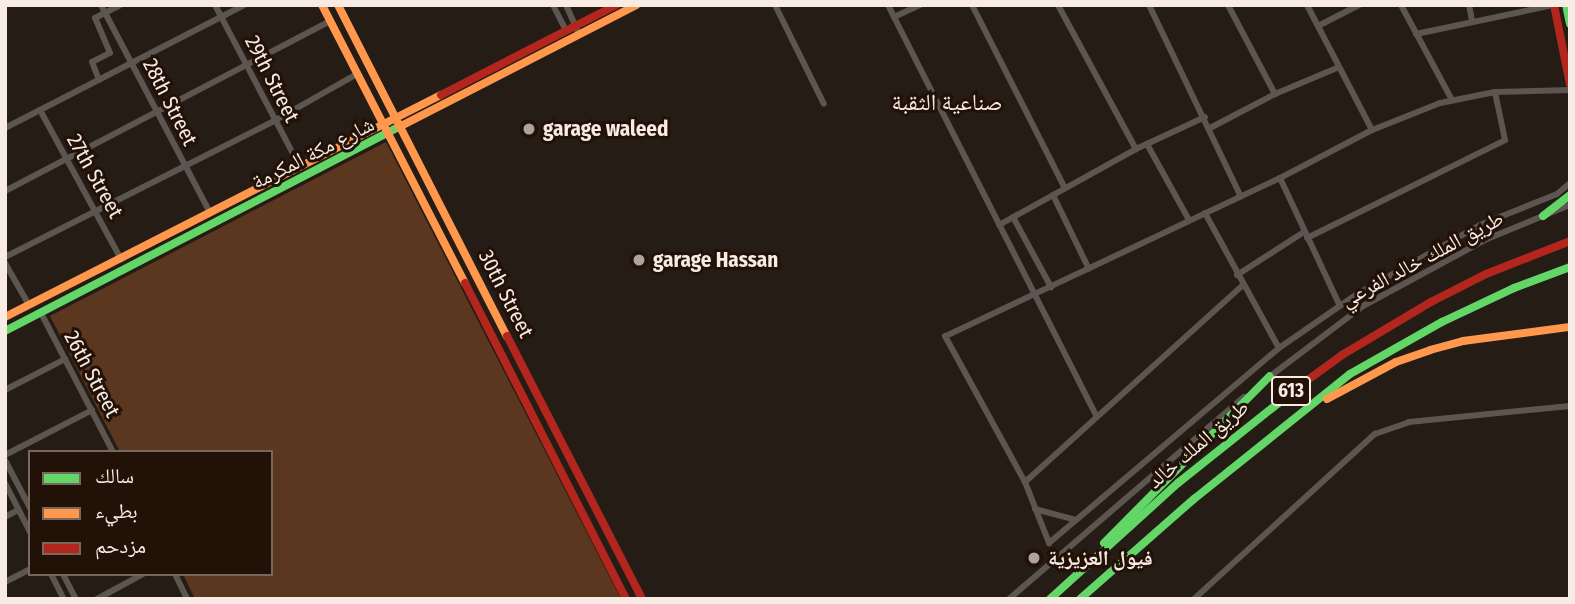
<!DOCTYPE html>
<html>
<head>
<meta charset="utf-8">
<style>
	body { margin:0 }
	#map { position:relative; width:1575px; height:604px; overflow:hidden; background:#261c16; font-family:"Fira Sans Condensed","Noto Naskh Arabic",sans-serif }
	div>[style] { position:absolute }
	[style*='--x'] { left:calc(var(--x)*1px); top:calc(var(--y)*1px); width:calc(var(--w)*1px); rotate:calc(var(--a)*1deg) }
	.green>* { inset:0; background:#5c371f }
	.street>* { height:6px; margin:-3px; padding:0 3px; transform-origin:3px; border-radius:3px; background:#5d5550 }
	.fast>* { height:8px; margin:-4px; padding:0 4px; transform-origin:4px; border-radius:4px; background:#63d668 }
	.slow>* { height:8px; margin:-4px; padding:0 4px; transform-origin:4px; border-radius:4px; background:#ff974d }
	.jam>* { height:8px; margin:-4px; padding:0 4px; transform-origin:4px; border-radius:4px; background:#b3261e }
	.dots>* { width:19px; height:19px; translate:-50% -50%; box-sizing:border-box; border:4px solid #221107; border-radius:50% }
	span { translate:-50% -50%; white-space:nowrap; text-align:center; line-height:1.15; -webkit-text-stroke:6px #221107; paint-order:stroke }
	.shield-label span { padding:2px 5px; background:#221107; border:2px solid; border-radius:5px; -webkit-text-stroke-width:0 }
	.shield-label { font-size:19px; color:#f7ebe4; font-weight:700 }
	.street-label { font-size:21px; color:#f7ebe4 }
	.poi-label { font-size:21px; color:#f7ebe4; font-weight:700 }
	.left { translate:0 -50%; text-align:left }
	.neighbourhood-label { font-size:23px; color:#f7ebe4 }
	.frame { position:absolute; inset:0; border:7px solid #f7ebe4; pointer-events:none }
	.legend { position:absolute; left:28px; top:450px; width:245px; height:126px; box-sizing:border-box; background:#221107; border:2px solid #77685f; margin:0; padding:9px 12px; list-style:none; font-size:21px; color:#f7ebe4 }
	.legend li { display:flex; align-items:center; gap:14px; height:35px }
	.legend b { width:35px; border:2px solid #77685f }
</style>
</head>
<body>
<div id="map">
	<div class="green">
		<i style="clip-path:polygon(386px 142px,621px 599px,195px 599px,183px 574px,271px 574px,271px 452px,120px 452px,50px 316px)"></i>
	</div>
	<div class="street">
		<i style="--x:101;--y:5;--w:235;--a:62.3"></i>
		<i style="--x:215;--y:5;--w:183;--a:62.3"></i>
		<i style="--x:553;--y:5;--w:29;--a:63"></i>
		<i style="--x:566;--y:5;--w:32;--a:66"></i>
		<i style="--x:775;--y:5;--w:110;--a:63.7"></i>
		<i style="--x:888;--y:5;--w:13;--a:63"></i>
		<i style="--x:894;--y:17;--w:29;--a:-25"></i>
		<i style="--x:972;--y:5;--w:205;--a:63.1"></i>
		<i style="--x:1058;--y:5;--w:164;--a:61.6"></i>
		<i style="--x:1149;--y:5;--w:211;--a:64.4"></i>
		<i style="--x:1228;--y:5;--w:101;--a:62.2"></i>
		<i style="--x:1307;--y:5;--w:141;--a:62.5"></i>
		<i style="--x:1401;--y:5;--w:108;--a:61.8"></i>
		<i style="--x:1469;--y:5;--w:16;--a:79"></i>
		<i style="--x:894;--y:17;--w:447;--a:63.1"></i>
		<i style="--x:1318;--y:26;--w:46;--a:-27.1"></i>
		<i style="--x:1416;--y:34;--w:141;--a:-11.9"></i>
		<i style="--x:99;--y:80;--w:19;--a:-111"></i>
		<i style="--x:92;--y:62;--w:20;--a:-27"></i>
		<i style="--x:110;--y:53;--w:38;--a:-113"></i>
		<i style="--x:95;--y:18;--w:28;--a:-27"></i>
		<i style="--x:1570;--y:90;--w:75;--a:178.5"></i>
		<i style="--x:1495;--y:92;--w:56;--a:168.7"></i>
		<i style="--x:1440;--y:103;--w:73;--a:158.3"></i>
		<i style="--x:1372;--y:130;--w:104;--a:152.4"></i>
		<i style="--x:1280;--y:178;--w:370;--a:154.7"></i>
		<i style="--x:945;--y:336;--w:166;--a:61.3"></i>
		<i style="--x:1025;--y:482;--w:66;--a:68.5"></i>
		<i style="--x:1049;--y:543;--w:302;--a:-40.3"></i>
		<i style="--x:1279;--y:348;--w:95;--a:-34.7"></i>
		<i style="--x:1357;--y:294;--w:141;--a:-29.3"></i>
		<i style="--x:1480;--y:225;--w:83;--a:-21.9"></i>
		<i style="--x:1557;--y:194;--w:17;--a:-40"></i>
		<i style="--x:40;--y:110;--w:170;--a:61.5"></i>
		<i style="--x:5;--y:128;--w:269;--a:-27.2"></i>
		<i style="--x:1210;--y:128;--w:73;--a:-27.6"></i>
		<i style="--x:1275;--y:94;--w:69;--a:-22.9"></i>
		<i style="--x:1147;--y:144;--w:87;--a:61.1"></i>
		<i style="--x:1280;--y:178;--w:141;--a:64.9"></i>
		<i style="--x:5;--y:191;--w:367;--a:-27.6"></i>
		<i style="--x:1053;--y:195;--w:82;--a:64.1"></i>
		<i style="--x:1205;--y:213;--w:154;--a:61.3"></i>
		<i style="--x:1013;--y:217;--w:80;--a:61.5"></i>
		<i style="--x:999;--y:225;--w:157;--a:-29"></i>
		<i style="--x:1136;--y:149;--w:76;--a:-24.9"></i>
		<i style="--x:1307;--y:238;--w:221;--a:-26.3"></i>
		<i style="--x:1505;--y:140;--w:49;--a:-101.8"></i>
		<i style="--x:5;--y:257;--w:301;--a:-26.8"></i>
		<i style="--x:274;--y:121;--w:95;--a:-29.5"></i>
		<i style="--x:5;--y:263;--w:48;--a:60.3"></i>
		<i style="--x:1237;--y:275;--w:80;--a:-32.7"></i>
		<i style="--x:41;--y:313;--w:157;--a:62.6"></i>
		<i style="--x:1269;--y:377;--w:118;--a:-37.1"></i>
		<i style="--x:1363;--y:306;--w:141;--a:-28.4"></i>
		<i style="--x:1487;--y:239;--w:90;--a:-22.3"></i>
		<i style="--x:5;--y:390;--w:68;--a:-27.3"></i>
		<i style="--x:5;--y:455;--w:98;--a:-27.3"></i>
		<i style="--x:5;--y:460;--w:54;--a:62.5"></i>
		<i style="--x:1025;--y:482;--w:294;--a:-42.1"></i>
		<i style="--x:5;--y:483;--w:55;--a:63"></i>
		<i style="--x:1035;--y:509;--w:42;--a:15"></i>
		<i style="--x:5;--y:517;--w:15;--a:-28"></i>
		<i style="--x:51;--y:574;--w:28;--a:63"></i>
		<i style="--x:63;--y:574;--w:28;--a:63"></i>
		<i style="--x:175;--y:574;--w:28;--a:64"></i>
		<i style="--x:5;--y:582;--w:28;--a:-27"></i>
		<i style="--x:97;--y:599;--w:52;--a:-28.5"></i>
		<i style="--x:1009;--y:599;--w:310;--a:-40.7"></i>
		<i style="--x:1194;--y:599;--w:245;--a:-42.4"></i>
		<i style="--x:1375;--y:434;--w:36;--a:-19"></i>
		<i style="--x:1409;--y:422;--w:162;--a:-5.7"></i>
	</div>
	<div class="fast">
		<i style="--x:1566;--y:5;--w:19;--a:78"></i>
		<i style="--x:1543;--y:216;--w:34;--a:-38"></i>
		<i style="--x:5;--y:331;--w:444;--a:-27.4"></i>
		<i style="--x:1104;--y:543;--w:235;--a:-45.2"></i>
		<i style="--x:1050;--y:599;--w:173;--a:-42.2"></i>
		<i style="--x:1178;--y:483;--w:162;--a:-38.5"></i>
		<i style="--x:1080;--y:599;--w:152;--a:-41.3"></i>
		<i style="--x:1194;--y:499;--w:200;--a:-38.7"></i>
		<i style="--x:1350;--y:374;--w:106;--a:-29.5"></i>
		<i style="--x:1442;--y:322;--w:80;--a:-25.3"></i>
		<i style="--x:1514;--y:288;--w:60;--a:-20.6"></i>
	</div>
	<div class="slow">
		<i style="--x:322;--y:5;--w:313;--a:62.8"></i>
		<i style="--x:338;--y:5;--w:372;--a:63"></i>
		<i style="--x:399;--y:127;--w:267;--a:-27.2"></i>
		<i style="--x:5;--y:317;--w:489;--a:-27"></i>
		<i style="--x:1327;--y:399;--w:78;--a:-28.2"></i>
		<i style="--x:1396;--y:362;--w:36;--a:-19"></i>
		<i style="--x:1430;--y:350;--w:34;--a:-15"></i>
		<i style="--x:1463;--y:341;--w:108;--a:-7.5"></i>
	</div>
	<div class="jam">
		<i style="--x:1554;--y:5;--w:81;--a:78.6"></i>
		<i style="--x:441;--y:95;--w:197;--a:-27.2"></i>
		<i style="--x:465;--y:283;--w:355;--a:63"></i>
		<i style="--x:507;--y:336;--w:296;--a:62.8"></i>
		<i style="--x:1305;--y:382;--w:46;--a:-36.1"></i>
		<i style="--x:1342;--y:355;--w:104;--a:-30.8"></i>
		<i style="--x:1431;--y:302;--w:62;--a:-27"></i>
		<i style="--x:1486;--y:274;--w:90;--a:-21.4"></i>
	</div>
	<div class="dots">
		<i style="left:529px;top:129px;background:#aea39c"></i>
		<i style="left:639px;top:260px;background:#aea39c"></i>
		<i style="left:1034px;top:558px;background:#aea39c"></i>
	</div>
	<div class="shield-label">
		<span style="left:1291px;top:391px">613</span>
	</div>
	<div class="street-label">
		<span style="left:272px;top:79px;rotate:63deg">29th Street</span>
		<span style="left:170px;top:102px;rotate:63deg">28th Street</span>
		<span style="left:313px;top:153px;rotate:-27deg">شارع مكة المكرمة</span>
		<span style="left:95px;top:176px;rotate:61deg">27th Street</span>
		<span style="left:1422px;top:259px;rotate:-28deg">طريق الملك خالد الفرعي</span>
		<span style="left:506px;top:294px;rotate:63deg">30th Street</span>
		<span style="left:92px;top:374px;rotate:62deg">26th Street</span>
		<span style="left:1198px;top:444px;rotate:-40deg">طريق الملك خالد</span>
	</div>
	<div class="poi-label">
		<span class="left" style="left:543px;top:129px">garage waleed</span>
		<span class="left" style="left:653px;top:260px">garage Hassan</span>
		<span class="left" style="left:1048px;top:558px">فيول العزيزية</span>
	</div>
	<div class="neighbourhood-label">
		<span style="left:947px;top:102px">صناعية الثقبة</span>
	</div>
	<div class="frame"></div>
	<ul class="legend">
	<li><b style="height:9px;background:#63d668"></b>سالك</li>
	<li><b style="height:9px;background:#ff974d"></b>بطيء</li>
	<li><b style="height:9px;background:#b3261e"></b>مزدحم</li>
	</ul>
</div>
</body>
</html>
